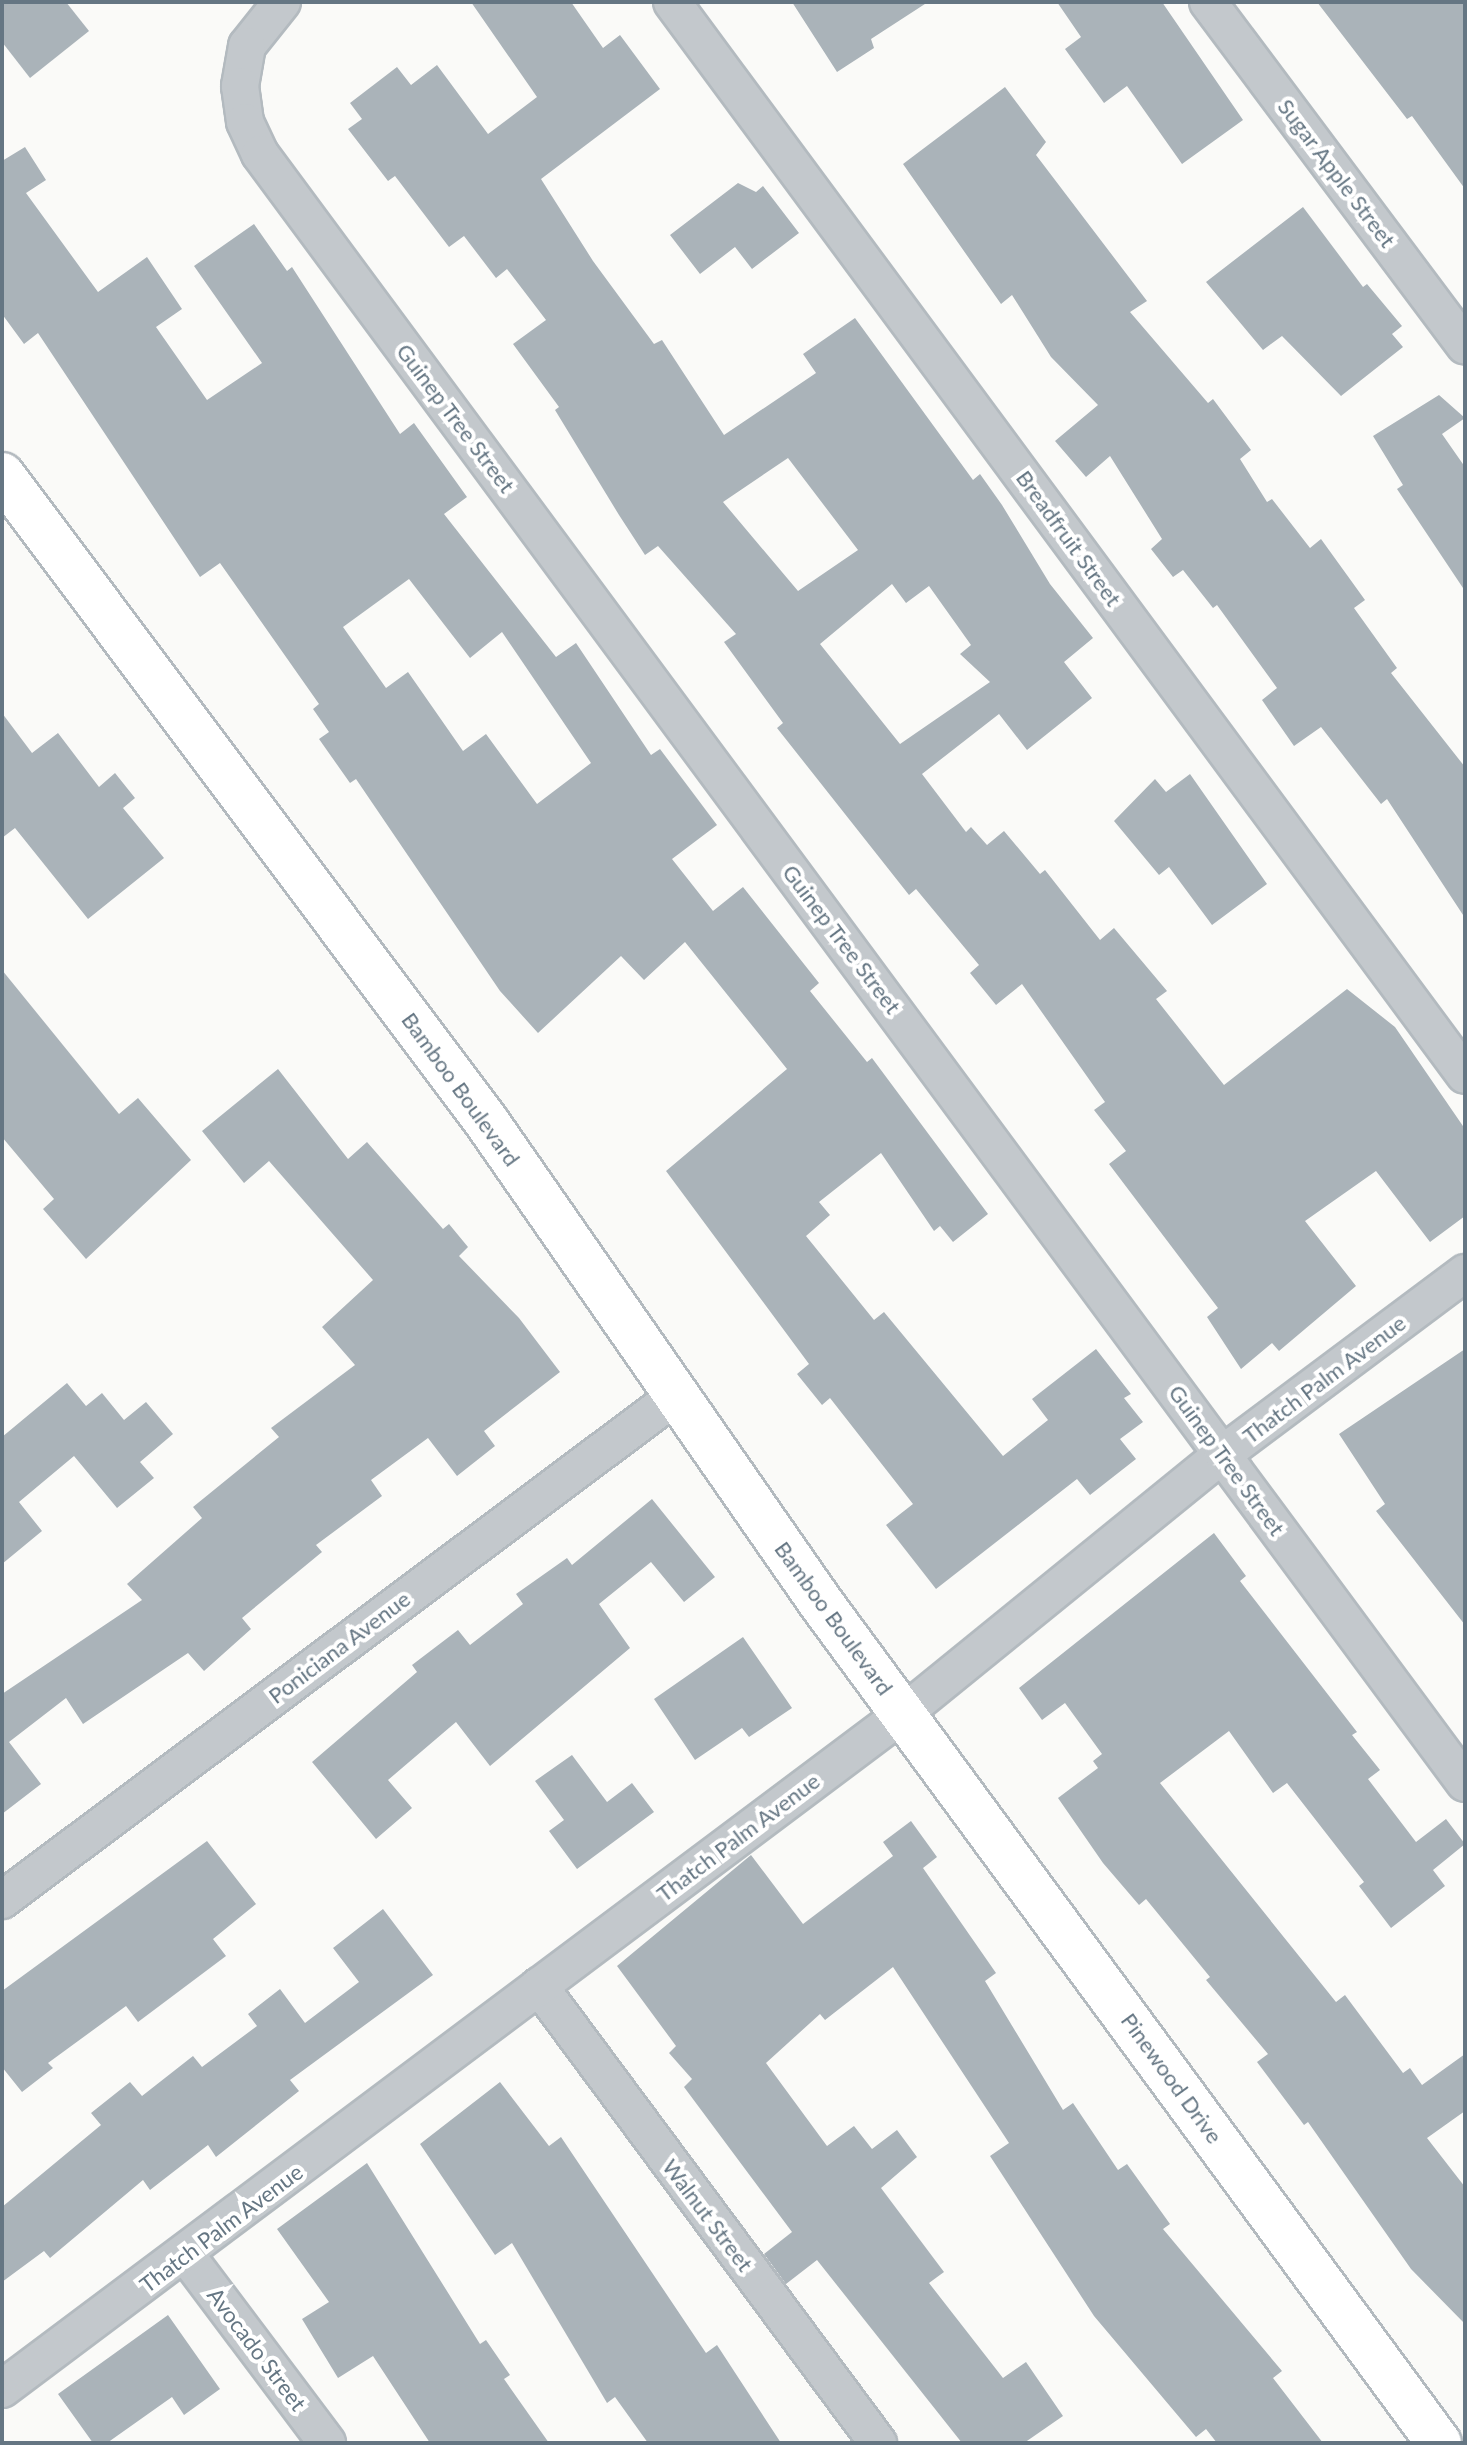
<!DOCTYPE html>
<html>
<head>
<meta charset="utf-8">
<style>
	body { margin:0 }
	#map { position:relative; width:1467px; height:2445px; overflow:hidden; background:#fafaf8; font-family:Lato,sans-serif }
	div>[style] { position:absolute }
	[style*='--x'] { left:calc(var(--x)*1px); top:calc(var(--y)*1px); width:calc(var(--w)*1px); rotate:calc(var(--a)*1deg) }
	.building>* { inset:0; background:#aab3b9 }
	.roads { filter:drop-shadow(2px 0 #b3babf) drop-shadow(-2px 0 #b3babf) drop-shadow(0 2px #b3babf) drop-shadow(0 -2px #b3babf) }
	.street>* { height:36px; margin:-18px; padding:0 18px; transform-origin:18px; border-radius:18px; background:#c3c8cc }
	.secondary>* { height:44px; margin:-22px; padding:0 22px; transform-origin:22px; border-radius:22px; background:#fff }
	span { translate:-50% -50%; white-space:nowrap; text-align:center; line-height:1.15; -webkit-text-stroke:8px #fff; paint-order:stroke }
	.street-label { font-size:22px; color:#657683 }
	.frame { position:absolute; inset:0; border:4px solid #657683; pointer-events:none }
</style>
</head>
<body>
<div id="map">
	<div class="building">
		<i style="clip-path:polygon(2px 2px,66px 2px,89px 31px,30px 78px,2px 42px)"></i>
		<i style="clip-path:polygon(evenodd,471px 2px,571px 2px,603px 48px,620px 35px,660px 89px,541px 179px,593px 261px,654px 344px,662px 340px,724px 435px,816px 373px,803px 354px,855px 318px,973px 480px,980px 474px,1002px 505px,1050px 584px,1093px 638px,1064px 662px,1092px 698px,1027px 750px,999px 714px,922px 774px,966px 832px,971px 827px,987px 845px,1004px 831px,1040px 874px,1045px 870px,1100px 940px,1114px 928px,1167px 991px,1156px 999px,1224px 1085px,1347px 989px,1395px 1027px,1465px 1129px,1465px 1216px,1430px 1242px,1376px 1171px,1305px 1221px,1356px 1286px,1279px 1351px,1272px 1343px,1241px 1369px,1207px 1317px,1218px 1308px,1109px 1164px,1126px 1151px,1094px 1110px,1105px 1102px,1022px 984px,996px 1005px,970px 973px,979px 965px,916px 889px,909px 895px,777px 728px,783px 723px,724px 642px,736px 634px,658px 546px,645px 555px,619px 515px,555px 410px,559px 407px,513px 344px,546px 320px,507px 269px,496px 278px,464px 236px,449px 247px,395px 176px,388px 181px,348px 129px,362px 119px,350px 103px,397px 67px,411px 85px,437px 65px,488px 134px,537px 97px,471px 2px,788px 458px,858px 550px,798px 591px,723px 502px,788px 458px,471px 2px,892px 584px,906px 603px,929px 586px,971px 645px,960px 654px,990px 682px,900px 744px,820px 644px,892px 584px)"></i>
		<i style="clip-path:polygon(792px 2px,928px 2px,871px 39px,874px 48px,837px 72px)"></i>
		<i style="clip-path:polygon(1057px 2px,1162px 2px,1243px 120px,1182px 164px,1127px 86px,1104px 103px,1065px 49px,1081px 37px)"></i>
		<i style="clip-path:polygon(1317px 2px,1465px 2px,1465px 189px,1412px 116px,1407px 119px)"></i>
		<i style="clip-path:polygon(1005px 87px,1046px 142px,1036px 155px,1147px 301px,1130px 312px,1208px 403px,1213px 399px,1251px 450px,1240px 459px,1267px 502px,1272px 499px,1310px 548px,1321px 539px,1365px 600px,1354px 608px,1397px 668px,1391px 673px,1465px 767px,1465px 918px,1387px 799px,1381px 804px,1321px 727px,1294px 746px,1262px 700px,1277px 688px,1217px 605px,1213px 608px,1183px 570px,1173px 577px,1151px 549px,1162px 539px,1110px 456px,1086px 477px,1055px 441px,1098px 405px,1051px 357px,1012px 295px,1001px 304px,903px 164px)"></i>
		<i style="clip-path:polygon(evenodd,25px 147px,46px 180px,26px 193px,98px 292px,147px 257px,182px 309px,156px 327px,207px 400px,262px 363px,194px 266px,254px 224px,287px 271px,292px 267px,400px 434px,414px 423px,467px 497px,444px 514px,556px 657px,576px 643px,651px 755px,660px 749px,717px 825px,672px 859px,713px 911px,743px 887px,819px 983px,810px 991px,867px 1062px,872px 1058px,988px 1214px,953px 1242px,940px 1226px,934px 1231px,881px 1153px,819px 1202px,830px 1215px,806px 1236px,874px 1320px,884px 1312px,1003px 1456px,1048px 1420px,1032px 1399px,1096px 1349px,1131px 1394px,1124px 1398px,1143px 1422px,1120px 1439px,1136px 1459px,1090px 1495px,1077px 1479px,936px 1589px,886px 1525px,913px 1504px,830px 1398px,822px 1405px,797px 1374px,809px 1364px,666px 1171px,787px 1069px,685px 942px,644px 980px,621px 956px,538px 1033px,500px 991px,356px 779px,350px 783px,319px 739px,329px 732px,313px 709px,319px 704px,220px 563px,200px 577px,38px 333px,24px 344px,2px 314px,2px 161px,25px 147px,409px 579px,470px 658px,502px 632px,591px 763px,537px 804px,486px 734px,463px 751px,408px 672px,386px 688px,343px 627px,409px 579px)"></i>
		<i style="clip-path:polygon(738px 183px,756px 192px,763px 186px,799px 233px,752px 269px,735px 247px,700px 274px,670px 235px)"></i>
		<i style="clip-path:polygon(1303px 207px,1363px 287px,1367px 284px,1402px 326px,1392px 334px,1403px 347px,1341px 396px,1282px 336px,1263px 350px,1206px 282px)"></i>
		<i style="clip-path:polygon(1439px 395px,1465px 418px,1442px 434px,1465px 467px,1465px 591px,1397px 489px,1403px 485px,1373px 436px)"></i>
		<i style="clip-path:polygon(2px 713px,32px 753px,58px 733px,99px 787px,115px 773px,135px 798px,123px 808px,164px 858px,88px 919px,15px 828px,2px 838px)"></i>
		<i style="clip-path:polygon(1190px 774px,1267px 884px,1212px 925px,1169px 867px,1159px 875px,1114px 821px,1155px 779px,1166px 792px)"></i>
		<i style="clip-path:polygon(2px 970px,119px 1114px,138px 1098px,191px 1160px,86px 1259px,43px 1209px,54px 1199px,2px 1137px)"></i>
		<i style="clip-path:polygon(278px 1069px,348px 1159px,367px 1142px,443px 1229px,449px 1224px,468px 1247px,459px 1256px,519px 1318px,560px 1372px,484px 1431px,495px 1446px,457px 1476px,428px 1438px,371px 1480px,382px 1496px,316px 1545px,322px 1552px,242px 1618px,251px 1629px,204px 1671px,188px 1653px,83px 1724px,66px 1698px,9px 1742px,41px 1784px,2px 1814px,2px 1694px,142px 1600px,127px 1584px,202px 1518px,193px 1507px,279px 1437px,271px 1428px,355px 1365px,322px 1327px,373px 1280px,269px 1161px,244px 1183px,202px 1131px)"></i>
		<i style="clip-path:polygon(1465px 1349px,1465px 1625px,1376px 1511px,1385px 1504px,1339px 1434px)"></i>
		<i style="clip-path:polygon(67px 1383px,86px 1406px,102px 1393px,124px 1420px,146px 1402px,173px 1434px,140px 1462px,154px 1478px,117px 1508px,74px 1456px,19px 1502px,42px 1531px,2px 1564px,2px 1437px)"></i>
		<i style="clip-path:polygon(652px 1499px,715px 1577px,684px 1602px,651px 1562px,599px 1604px,630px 1648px,490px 1766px,456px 1722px,388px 1780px,412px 1808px,376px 1839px,312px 1762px,417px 1672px,412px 1665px,458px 1630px,470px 1645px,523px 1604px,516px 1594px,567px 1558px,572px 1565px)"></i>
		<i style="clip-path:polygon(1214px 1533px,1246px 1576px,1240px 1581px,1357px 1732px,1352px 1735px,1380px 1770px,1368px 1779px,1416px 1842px,1446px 1819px,1465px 1844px,1433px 1870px,1445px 1886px,1391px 1928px,1359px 1886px,1364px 1882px,1287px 1783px,1273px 1793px,1229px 1731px,1160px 1783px,1336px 2002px,1345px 1995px,1403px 2073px,1410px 2068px,1422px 2085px,1465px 2054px,1465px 2111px,1427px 2138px,1465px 2187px,1465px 2324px,1411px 2269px,1308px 2122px,1304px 2125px,1257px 2062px,1268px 2054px,1206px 1980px,1210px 1977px,1146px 1899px,1139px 1905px,1103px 1863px,1058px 1798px,1098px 1768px,1093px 1761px,1102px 1754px,1065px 1703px,1042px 1720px,1019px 1688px)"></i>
		<i style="clip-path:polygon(743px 1637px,792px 1708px,749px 1737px,742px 1728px,695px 1760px,654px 1699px)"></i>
		<i style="clip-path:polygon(572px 1755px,607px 1802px,632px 1783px,654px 1812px,577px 1869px,549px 1831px,564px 1820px,535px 1781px)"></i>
		<i style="clip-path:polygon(911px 1821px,937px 1857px,923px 1868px,996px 1973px,985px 1981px,1063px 2110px,1073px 2103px,1118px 2170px,1127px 2164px,1170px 2224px,1163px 2229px,1282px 2371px,1273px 2378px,1323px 2443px,1217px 2443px,1206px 2429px,1196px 2437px,1094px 2316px,990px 2156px,1009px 2143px,893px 1967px,825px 2020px,820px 2014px,766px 2063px,827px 2146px,854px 2126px,872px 2149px,897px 2130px,917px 2157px,881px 2188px,944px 2272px,929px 2283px,1003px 2378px,1026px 2362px,1063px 2416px,1024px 2443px,962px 2443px,817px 2260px,786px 2284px,764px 2254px,792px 2232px,684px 2087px,692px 2079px,669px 2053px,676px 2046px,617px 1966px,751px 1855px,803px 1924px,893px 1856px,883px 1842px)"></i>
		<i style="clip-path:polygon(207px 1841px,256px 1904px,213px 1939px,226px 1956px,138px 2022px,126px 2006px,48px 2063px,53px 2068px,22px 2092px,2px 2067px,2px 1991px)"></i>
		<i style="clip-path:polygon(383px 1909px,433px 1975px,290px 2080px,299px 2091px,216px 2157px,208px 2145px,150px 2190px,143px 2180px,50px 2258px,44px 2251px,2px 2282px,2px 2207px,101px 2125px,91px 2113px,130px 2082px,142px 2096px,193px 2056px,202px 2067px,257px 2026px,248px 2014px,280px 1989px,305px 2023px,359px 1982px,333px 1948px)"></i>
		<i style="clip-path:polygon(500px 2082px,549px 2146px,561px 2137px,706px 2353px,717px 2345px,781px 2443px,648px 2443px,615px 2397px,607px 2403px,512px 2243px,495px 2255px,420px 2144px)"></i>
		<i style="clip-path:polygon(367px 2163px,480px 2344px,486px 2340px,510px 2375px,504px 2379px,549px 2443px,430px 2443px,373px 2356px,338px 2378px,302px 2319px,329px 2302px,277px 2229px)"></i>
		<i style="clip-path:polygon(168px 2315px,220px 2389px,184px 2415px,172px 2397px,107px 2443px,93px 2443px,58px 2394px)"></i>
	</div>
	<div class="roads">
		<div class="street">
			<i style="--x:282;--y:2;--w:56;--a:128.5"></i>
			<i style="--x:247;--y:46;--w:41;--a:99.9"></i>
			<i style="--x:240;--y:86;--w:36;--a:82"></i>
			<i style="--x:245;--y:122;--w:35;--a:65"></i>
			<i style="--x:260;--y:154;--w:2026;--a:53.51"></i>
			<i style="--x:672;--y:2;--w:1334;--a:53.53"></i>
			<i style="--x:1208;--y:2;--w:429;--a:53.2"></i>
			<i style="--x:2;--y:1900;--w:843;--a:-36.8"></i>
			<i style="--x:539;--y:1986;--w:569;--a:53.43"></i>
			<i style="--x:186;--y:2255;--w:235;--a:53.1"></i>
			<i style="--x:2;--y:2389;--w:1127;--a:-36.85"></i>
			<i style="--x:904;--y:1713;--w:411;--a:-39.1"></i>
			<i style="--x:1223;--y:1454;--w:302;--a:-36.8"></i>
		</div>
		<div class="secondary">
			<i style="--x:2;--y:475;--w:807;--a:53.16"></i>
			<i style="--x:486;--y:1121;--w:587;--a:55.2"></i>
			<i style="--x:821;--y:1603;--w:1043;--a:53.66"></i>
		</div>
	</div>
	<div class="street-label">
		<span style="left:1337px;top:173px;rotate:53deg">Sugar Apple Street</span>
		<span style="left:456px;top:418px;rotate:53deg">Guinep Tree Street</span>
		<span style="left:1069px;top:538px;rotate:54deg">Breadfruit Street</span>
		<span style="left:842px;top:939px;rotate:53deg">Guinep Tree Street</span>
		<span style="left:461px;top:1089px;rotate:54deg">Bamboo Boulevard</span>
		<span style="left:1324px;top:1379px;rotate:-37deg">Thatch Palm Avenue</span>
		<span style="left:1227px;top:1460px;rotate:54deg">Guinep Tree Street</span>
		<span style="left:834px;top:1618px;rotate:54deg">Bamboo Boulevard</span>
		<span style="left:339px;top:1647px;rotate:-37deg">Poniciana Avenue</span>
		<span style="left:738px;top:1837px;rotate:-37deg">Thatch Palm Avenue</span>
		<span style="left:1172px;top:2078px;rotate:54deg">Pinewood Drive</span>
		<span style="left:708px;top:2215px;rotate:53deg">Walnut Street</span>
		<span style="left:221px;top:2228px;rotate:-37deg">Thatch Palm Avenue</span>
		<span style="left:257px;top:2349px;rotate:53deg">Avocado Street</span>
	</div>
	<div class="frame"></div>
</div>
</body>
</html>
